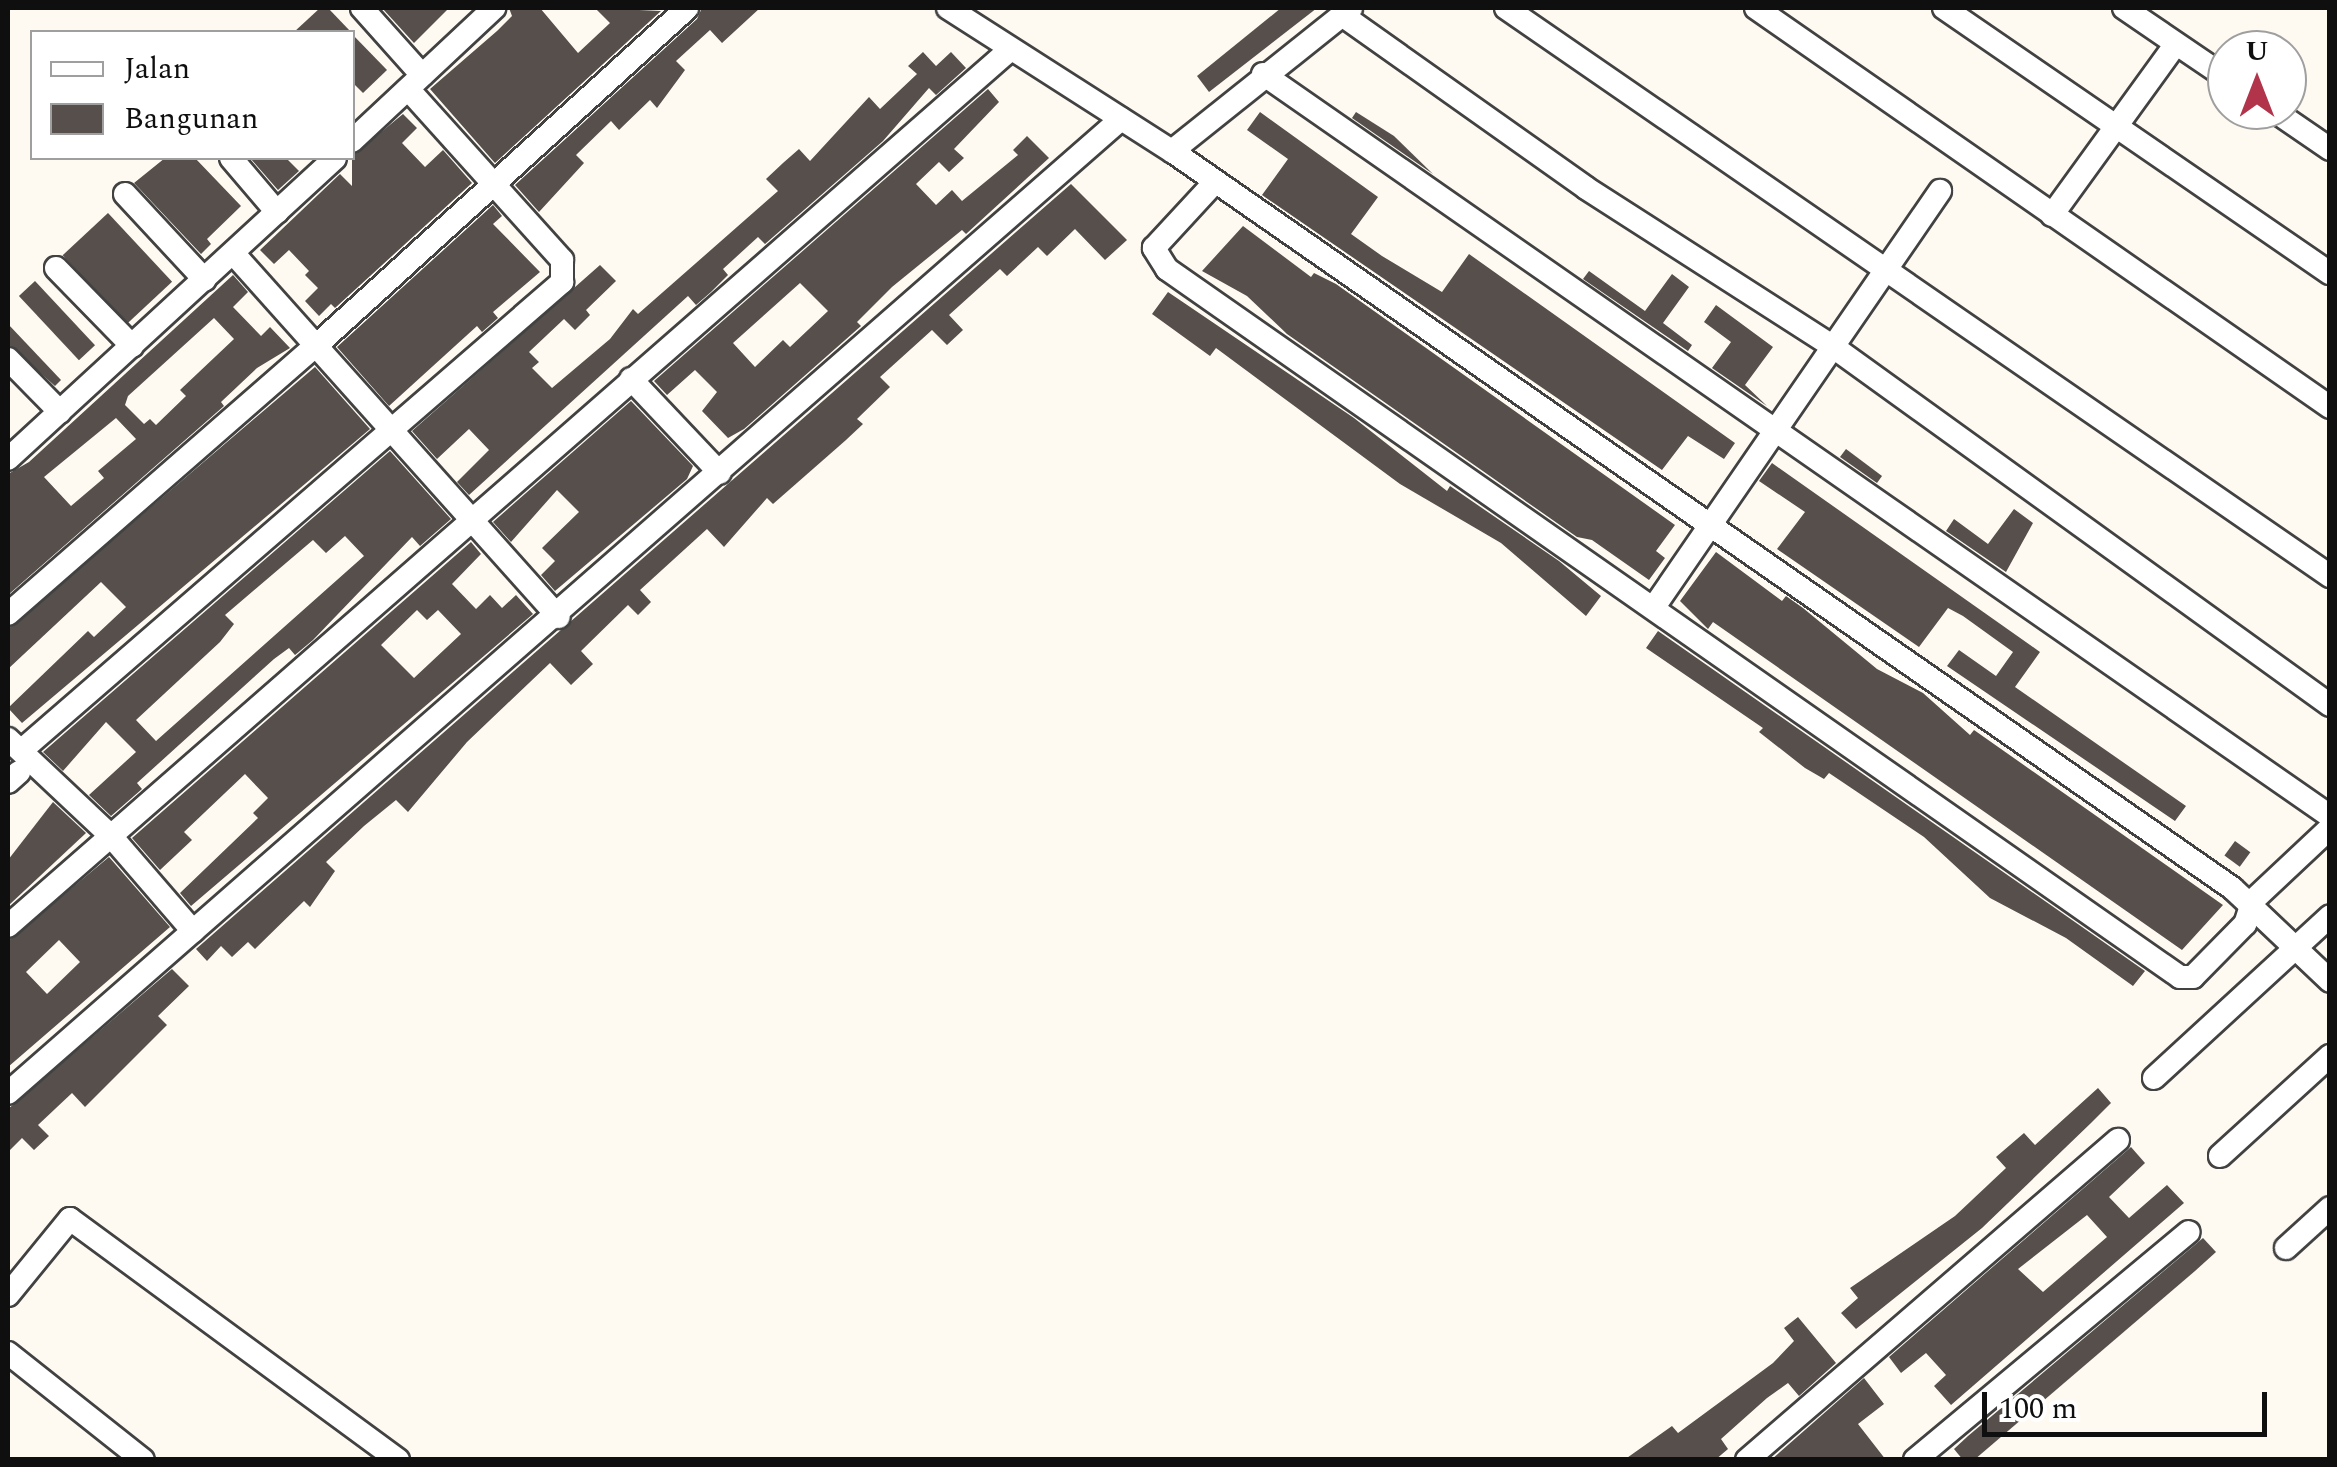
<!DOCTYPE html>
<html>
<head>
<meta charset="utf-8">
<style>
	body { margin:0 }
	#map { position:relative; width:2337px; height:1467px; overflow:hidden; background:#fefaf1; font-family:Spectral,serif }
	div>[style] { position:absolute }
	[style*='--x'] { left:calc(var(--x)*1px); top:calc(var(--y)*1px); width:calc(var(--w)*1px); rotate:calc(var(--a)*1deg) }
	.building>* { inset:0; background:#564f4c; transform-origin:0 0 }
	.roads { filter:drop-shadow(2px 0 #424242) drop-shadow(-2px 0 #424242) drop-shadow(0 2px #424242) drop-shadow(0 -2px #424242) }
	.minor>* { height:22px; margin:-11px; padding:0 11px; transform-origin:11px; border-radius:11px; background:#fff }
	span { translate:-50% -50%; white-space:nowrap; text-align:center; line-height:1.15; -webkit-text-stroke:10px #fff; paint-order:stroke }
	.frame { position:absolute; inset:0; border:10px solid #0f0f0f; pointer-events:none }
	.legend { position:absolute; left:30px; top:30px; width:325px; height:130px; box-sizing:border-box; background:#fff; border:2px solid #9f9f9f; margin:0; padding:12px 18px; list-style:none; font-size:30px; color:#0f0f0f }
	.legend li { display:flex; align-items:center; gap:20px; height:50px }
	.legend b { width:50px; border:2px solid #9f9f9f }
	.north { position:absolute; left:2207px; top:30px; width:100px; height:100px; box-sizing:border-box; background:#fff; border:2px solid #9f9f9f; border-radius:50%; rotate:0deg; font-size:28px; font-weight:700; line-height:40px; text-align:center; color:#0f0f0f }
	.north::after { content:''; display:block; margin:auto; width:35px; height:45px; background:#b1344a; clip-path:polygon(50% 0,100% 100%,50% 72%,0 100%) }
	.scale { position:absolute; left:1982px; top:1392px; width:285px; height:45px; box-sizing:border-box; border:5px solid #0f0f0f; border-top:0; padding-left:12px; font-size:30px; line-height:35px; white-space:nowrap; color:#0f0f0f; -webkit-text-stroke:8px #fff; paint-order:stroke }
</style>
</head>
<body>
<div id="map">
	<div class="building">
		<i style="clip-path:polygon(320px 8px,328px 8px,351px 32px,294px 32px)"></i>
		<i style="clip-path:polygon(382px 8px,449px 8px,414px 43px)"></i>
		<i style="clip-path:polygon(509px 8px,540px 8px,578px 53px,610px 23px,595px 8px,661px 11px,495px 163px,430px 89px,497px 31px,512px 16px)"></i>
		<i style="clip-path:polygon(702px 8px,760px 8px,722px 43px,710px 30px,676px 61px,685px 70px,657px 108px,650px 100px,619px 130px,611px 121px,576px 155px,584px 163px,539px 212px,515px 185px,697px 19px)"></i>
		<i style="clip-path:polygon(1281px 8px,1317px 8px,1209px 92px,1197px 76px)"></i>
		<i style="clip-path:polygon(352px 34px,387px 70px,363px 93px,352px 82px)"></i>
		<i style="clip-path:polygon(923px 52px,936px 66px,951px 52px,966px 68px,936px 95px,929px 88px,883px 141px,765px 244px,758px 237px,723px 269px,728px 275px,711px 292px,696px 305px,688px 296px,469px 495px,457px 482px,489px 450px,469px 429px,437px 459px,412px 431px,600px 265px,616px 281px,586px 310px,590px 315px,575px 330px,564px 319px,529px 352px,539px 362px,532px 368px,552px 388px,610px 339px,633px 309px,638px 314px,778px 191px,766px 179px,783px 163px,799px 149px,810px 161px,869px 97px,880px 109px,917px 74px,908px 66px)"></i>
		<i style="clip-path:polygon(evenodd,988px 89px,999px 102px,954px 149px,964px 158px,949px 172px,939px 162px,916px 184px,936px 205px,952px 190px,962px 201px,1018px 155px,1013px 150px,1027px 136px,1049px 158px,966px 234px,962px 230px,892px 287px,857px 322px,861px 326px,744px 429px,728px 438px,702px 411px,717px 392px,695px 370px,667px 395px,654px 381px,988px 89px,800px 283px,828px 311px,790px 347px,783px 340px,755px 367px,733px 343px,800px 283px)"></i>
		<i style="clip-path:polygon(1260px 112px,1378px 197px,1351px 234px,1382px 256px,1442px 292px,1469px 254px,1735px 443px,1724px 459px,1688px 436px,1662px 470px,1262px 195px,1288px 159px,1247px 130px)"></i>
		<i style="clip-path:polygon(1356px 112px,1394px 136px,1433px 174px,1352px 118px)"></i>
		<i style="clip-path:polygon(403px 114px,417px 128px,402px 143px,425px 167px,443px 150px,472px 183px,335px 308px,331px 304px,319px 316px,305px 301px,318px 288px,305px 275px,309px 271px,289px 250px,274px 264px,260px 250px,340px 174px,352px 186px,352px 156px)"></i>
		<i style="clip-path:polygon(165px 158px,195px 158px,241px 206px,207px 239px,211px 244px,201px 254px,134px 183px)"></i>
		<i style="clip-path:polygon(250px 158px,286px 158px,299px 171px,278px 190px)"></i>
		<i style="clip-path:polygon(1071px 184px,1127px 240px,1105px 260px,1075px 229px,1047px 256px,1038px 247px,1007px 276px,1000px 269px,949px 315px,963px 330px,947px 345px,932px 330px,880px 377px,890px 387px,857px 419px,863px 424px,846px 440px,773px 504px,767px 498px,724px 547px,707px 529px,640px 590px,651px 602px,638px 615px,628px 605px,581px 651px,593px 664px,571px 685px,550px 663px,467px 742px,408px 812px,396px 800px,364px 826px,326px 862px,335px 871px,310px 907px,304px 901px,255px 949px,248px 942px,232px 957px,221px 946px,207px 961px,196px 949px)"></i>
		<i style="clip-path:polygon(493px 205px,502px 216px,493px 224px,540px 272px,493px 312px,498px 318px,482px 332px,477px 326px,389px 406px,337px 347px)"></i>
		<i style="left:108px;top:213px;width:94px;height:62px;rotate:47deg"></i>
		<i style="clip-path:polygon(1243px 226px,1311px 277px,1314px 273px,1336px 284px,1675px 525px,1656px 551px,1665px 558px,1649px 580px,1592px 540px,1577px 537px,1287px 334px,1247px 296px,1202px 271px)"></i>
		<i style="clip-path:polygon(1589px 271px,1645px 311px,1672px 274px,1689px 287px,1663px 323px,1692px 345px,1688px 351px,1583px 279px)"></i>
		<i style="clip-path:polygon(evenodd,233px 275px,248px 292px,233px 307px,261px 336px,270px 327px,290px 348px,257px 368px,221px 402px,224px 406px,8px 595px,8px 474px,29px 462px,233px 275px,214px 318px,234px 339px,180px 390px,186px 396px,156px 425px,150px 419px,144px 424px,125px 405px,128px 396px,214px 318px,233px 275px,116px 418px,136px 439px,98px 471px,104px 478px,71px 506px,44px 477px,116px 418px)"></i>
		<i style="left:35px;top:281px;width:88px;height:22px;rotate:47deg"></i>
		<i style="clip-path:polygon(1168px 292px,1354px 418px,1447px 491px,1450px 486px,1559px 561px,1601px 596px,1586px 616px,1501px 543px,1400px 484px,1216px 348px,1210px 356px,1152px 314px)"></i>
		<i style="clip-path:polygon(1716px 305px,1773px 347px,1745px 385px,1767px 406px,1712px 368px,1731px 342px,1704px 322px)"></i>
		<i style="clip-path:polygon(8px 324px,61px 380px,55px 386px,8px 344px)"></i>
		<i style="clip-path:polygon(315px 367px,370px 429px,22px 723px,8px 708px,88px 631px,94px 637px,126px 607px,101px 582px,8px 669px,8px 629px)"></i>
		<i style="clip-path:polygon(631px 401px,693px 466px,687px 479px,555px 591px,541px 575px,555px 561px,542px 548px,579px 512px,557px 490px,511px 542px,493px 522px)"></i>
		<i style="clip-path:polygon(1846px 449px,1882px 476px,1877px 483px,1840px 457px)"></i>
		<i style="clip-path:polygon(evenodd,390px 451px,451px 519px,420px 546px,412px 537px,313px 640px,295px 655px,289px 648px,274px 659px,137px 783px,142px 789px,111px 816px,89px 795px,136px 752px,106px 722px,63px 771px,43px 752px,390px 451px,345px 536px,364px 556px,156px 741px,136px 720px,220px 642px,234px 624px,225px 615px,313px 540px,326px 553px,345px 536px)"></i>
		<i style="clip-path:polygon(1772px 463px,2040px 652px,2015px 687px,2186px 806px,2175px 821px,1947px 666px,1959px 650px,1996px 676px,2013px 652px,1963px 616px,1948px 608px,1919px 647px,1777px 549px,1805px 512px,1759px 481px)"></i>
		<i style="clip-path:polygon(2014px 509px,2033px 523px,2006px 572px,1946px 531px,1954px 519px,1988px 544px)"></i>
		<i style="clip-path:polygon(evenodd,471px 542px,481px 554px,452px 584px,476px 609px,490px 595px,502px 608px,516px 595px,533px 614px,191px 906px,180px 893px,258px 818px,253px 813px,268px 798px,245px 774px,184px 832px,192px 840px,160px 870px,132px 838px,471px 542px,417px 610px,427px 620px,438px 610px,461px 634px,414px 678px,381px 645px,417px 610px)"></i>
		<i style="clip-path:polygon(1716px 552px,1782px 601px,1786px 596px,1803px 608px,1877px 669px,1923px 693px,1970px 735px,1974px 730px,2223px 905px,2182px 950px,1713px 622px,1708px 629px,1680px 601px)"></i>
		<i style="clip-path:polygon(1658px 631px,2145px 971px,2133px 986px,2066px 938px,1990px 898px,1924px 837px,1829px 773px,1824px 779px,1805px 768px,1759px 732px,1763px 728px,1646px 648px)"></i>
		<i style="clip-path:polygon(53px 802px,86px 833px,8px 906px,8px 860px)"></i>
		<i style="left:2235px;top:841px;width:19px;height:18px;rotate:36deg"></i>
		<i style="clip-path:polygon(evenodd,109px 857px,170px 927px,8px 1067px,8px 941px,109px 857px,59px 940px,80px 962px,47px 994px,26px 972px,59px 940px)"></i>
		<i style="clip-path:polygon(172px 969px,189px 986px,158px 1016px,167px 1025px,85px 1107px,72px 1093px,38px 1125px,49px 1136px,34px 1150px,22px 1138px,8px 1152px,8px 1109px)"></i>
		<i style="clip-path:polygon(2098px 1088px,2111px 1103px,2091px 1123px,1982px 1228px,1856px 1329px,1841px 1313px,1858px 1298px,1850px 1288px,1955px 1216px,2006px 1168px,1996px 1157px,2024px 1133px,2035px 1145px)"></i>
		<i style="clip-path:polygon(evenodd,2131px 1147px,2145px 1163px,2109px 1197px,2129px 1218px,2167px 1185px,2184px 1203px,1951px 1405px,1934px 1386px,1946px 1375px,1926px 1353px,1901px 1373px,1889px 1357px,2131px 1147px,2087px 1215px,2107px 1237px,2043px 1292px,2018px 1269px,2087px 1215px)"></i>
		<i style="clip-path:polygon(2203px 1238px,2216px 1252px,2195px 1271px,1974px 1460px,1963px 1460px,1954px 1449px,1968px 1436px)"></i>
		<i style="clip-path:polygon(1798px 1317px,1836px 1363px,1799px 1396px,1788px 1383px,1767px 1398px,1721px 1439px,1728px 1449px,1715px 1460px,1624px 1460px,1672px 1426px,1678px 1433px,1773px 1363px,1794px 1341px,1784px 1328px)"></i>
		<i style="clip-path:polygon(1864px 1378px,1884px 1404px,1858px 1424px,1886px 1460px,1771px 1460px)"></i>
	</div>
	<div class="roads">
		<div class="minor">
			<i style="--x:362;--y:8;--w:90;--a:48.2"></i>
			<i style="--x:948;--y:8;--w:266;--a:32.6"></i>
			<i style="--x:1172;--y:151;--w:1291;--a:34.81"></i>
			<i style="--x:2232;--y:888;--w:26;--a:43"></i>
			<i style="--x:2251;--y:906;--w:19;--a:108"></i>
			<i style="--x:2245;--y:924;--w:74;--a:134.5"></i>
			<i style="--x:2193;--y:977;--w:13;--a:180"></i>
			<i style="--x:2180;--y:977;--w:1236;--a:-145.05"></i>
			<i style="--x:1167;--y:269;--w:25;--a:-122"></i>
			<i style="--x:1154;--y:248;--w:90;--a:-47.3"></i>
			<i style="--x:1506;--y:8;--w:1001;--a:34.58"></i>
			<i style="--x:1756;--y:8;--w:699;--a:34.8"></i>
			<i style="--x:1944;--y:8;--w:468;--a:34.5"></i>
			<i style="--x:2124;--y:8;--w:125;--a:34.2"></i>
			<i style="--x:1342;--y:15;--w:299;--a:35.3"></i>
			<i style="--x:1586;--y:188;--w:292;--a:32.7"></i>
			<i style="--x:1832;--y:346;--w:614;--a:35.79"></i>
			<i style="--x:1263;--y:74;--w:1300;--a:34.82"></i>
			<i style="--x:2273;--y:110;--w:69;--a:34.4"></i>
			<i style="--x:352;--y:141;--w:195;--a:-43.1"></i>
			<i style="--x:1172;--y:151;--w:229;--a:-38.6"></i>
			<i style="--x:231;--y:158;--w:71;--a:49.6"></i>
			<i style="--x:125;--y:194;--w:117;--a:47.1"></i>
			<i style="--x:2052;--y:215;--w:211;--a:-54.1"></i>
			<i style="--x:234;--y:254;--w:487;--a:48.2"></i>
			<i style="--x:56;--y:268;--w:109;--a:45.7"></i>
			<i style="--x:8;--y:359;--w:74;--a:45.5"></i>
			<i style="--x:631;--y:379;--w:129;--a:46.6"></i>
			<i style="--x:8;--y:459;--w:444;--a:-42.6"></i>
			<i style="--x:1654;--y:607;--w:505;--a:-55.49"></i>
			<i style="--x:8;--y:614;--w:411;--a:-41.1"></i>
			<i style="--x:318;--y:344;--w:499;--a:-42.3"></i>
			<i style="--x:8;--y:739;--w:140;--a:43.3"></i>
			<i style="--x:110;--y:835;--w:127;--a:49.2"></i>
			<i style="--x:22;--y:750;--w:715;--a:-40.91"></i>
			<i style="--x:562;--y:282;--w:22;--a:-90"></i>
			<i style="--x:562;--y:260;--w:230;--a:-132"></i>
			<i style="--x:8;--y:782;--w:15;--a:-42"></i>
			<i style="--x:2330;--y:828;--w:111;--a:136.8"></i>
			<i style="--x:2249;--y:904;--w:112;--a:43.5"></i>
			<i style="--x:8;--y:926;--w:1332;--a:-41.17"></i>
			<i style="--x:2154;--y:1078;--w:239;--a:-42.6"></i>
			<i style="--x:8;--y:1093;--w:1479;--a:-41.19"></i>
			<i style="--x:2220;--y:1156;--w:149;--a:-42.3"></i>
			<i style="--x:2286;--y:1248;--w:59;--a:-42.3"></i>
			<i style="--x:8;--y:1295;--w:98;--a:-50.8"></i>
			<i style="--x:70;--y:1219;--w:407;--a:36.3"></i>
			<i style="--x:8;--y:1353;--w:172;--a:38.4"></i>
			<i style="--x:1747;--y:1460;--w:490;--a:-40.8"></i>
			<i style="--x:1915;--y:1460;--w:356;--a:-39.8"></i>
		</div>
	</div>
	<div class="frame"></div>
	<ul class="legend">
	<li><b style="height:12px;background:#fff"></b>Jalan</li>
	<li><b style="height:28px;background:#564f4c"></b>Bangunan</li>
	</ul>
	<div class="north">U</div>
	<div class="scale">100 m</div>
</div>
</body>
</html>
